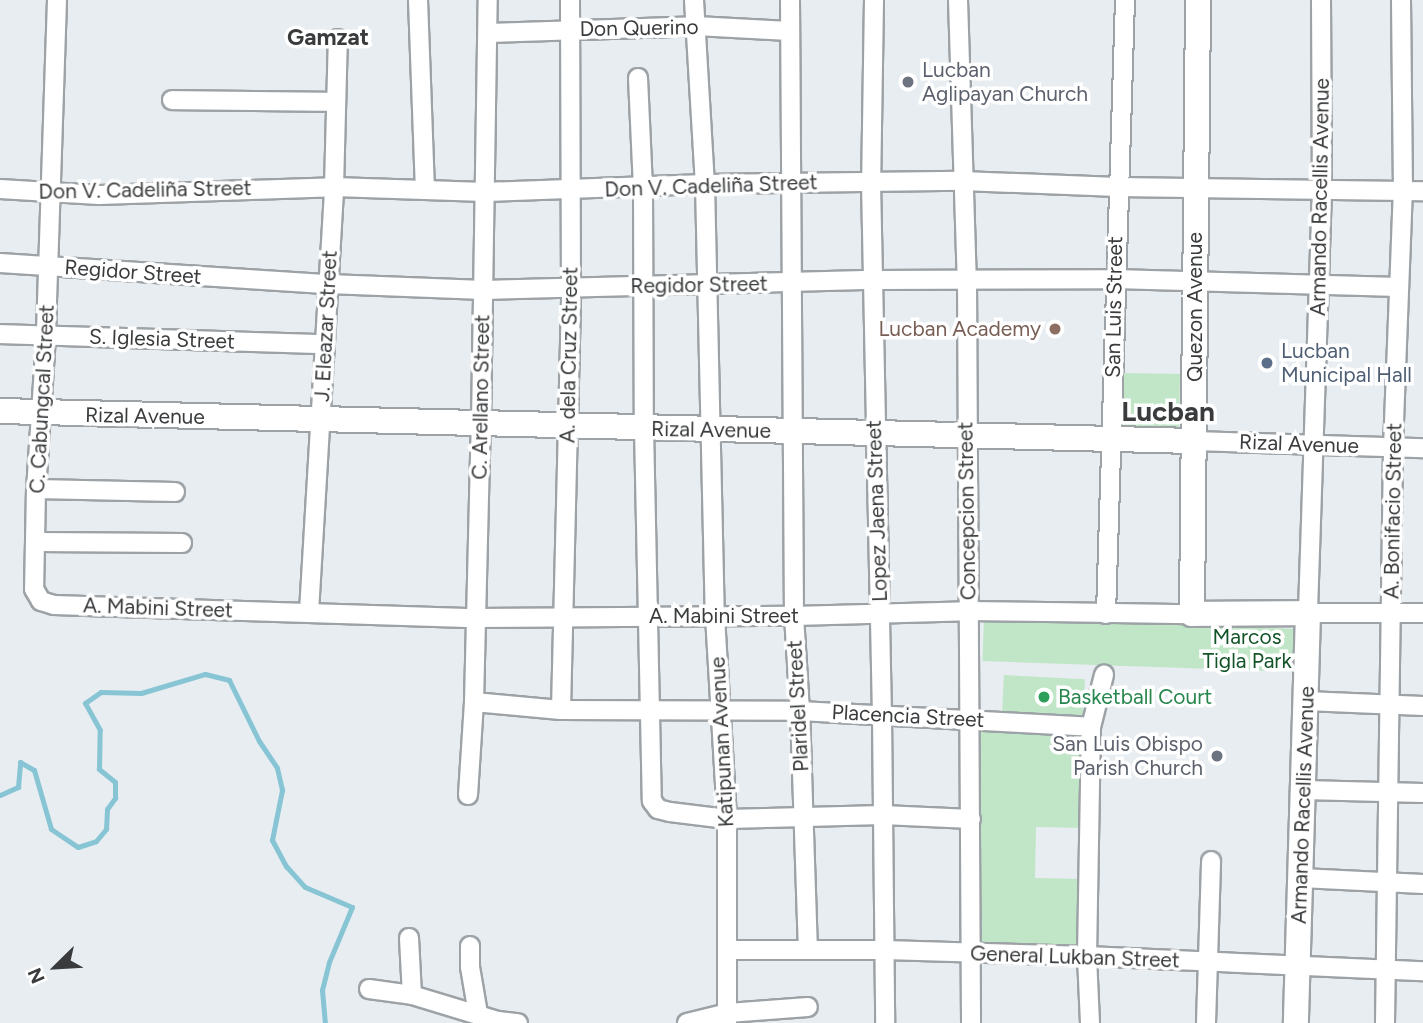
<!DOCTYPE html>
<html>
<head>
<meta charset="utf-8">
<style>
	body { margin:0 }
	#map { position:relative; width:1423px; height:1023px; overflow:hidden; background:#e7edf1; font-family:Figtree,sans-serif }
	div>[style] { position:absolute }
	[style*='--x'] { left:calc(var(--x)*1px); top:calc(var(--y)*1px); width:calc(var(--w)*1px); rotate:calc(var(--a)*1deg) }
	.green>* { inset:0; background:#c1e6c7; transform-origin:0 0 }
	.stream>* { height:5px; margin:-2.5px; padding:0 2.5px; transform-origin:2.5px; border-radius:2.5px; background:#87c5d5 }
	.roads { filter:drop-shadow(2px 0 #9ca2a6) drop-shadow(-2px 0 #9ca2a6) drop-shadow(0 2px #9ca2a6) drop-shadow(0 -2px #9ca2a6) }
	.street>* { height:18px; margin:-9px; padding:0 9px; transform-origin:9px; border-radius:9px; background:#fff }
	.secondary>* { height:24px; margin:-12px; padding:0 12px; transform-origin:12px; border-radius:12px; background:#fff }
	.dots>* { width:19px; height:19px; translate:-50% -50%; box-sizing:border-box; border:4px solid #fff; border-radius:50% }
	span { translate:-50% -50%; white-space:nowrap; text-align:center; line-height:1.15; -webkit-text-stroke:7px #fff; paint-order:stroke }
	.street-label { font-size:21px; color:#393b3d }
	.worship-label { font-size:21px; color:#5b616d }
	.left { translate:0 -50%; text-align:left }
	.right { translate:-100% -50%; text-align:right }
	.education-label { font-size:21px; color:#785e54 }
	.service-label { font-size:21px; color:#4e5e75 }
	.park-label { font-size:21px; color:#125428 }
	.leisure-label { font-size:21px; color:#27864d }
	.neighbourhood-label { font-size:23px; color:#393b3d; font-weight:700 }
	.district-label { font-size:28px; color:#393b3d; font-weight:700 }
	.north { position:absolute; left:21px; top:932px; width:70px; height:70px; -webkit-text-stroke:5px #fff; paint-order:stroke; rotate:246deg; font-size:19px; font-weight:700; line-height:28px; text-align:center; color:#393b3d }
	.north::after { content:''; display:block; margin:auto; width:24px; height:32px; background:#393b3d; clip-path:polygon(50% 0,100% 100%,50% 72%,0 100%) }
</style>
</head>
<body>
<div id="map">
	<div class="green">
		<i style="left:1123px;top:373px;width:57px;height:60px;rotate:1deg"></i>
		<i style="left:984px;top:618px;width:317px;height:43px;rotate:2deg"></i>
		<i style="left:1004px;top:675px;width:81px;height:41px;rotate:3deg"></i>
		<i style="clip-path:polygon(976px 726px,1087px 732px,1085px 828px,1036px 827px,1035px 878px,1085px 879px,1083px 945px,975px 943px)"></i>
	</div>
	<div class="stream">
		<i style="--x:0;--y:795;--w:20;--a:-24"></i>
		<i style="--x:18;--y:787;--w:25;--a:-85"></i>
		<i style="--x:20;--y:762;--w:16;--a:30"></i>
		<i style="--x:34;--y:770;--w:61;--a:73.9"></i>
		<i style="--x:51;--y:829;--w:32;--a:34"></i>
		<i style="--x:78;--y:847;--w:19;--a:-18"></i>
		<i style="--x:96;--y:841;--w:16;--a:-50"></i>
		<i style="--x:106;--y:829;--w:20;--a:-87"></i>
		<i style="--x:107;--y:809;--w:14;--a:-54"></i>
		<i style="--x:115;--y:798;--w:16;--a:-90"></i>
		<i style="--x:115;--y:782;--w:21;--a:-141"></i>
		<i style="--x:99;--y:769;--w:39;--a:-89"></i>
		<i style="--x:100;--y:730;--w:31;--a:-119"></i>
		<i style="--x:85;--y:703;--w:19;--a:-35"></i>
		<i style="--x:101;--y:692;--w:40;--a:1.4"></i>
		<i style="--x:141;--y:693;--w:67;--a:-16.5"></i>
		<i style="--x:205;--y:674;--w:25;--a:14"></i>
		<i style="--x:229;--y:680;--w:68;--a:63.8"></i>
		<i style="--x:259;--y:741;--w:32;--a:56"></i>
		<i style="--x:277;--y:768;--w:23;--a:77"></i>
		<i style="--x:282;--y:790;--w:51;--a:101.3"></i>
		<i style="--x:272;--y:840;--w:30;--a:62"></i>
		<i style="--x:286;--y:866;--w:28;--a:48"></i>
		<i style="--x:305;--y:887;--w:51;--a:23.1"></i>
		<i style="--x:352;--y:907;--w:60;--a:112.7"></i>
		<i style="--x:329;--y:962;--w:29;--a:104"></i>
		<i style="--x:322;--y:990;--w:33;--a:85"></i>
	</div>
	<div class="roads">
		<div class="street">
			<i style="--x:57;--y:0;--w:336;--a:91.9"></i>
			<i style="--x:46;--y:336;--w:153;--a:93.7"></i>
			<i style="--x:36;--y:489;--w:100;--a:91.1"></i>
			<i style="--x:34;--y:589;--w:14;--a:60"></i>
			<i style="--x:41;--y:601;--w:14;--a:17"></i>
			<i style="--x:54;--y:605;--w:421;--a:1.8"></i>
			<i style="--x:475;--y:618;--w:319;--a:-0.4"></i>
			<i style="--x:794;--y:616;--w:174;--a:-1.6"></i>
			<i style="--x:968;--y:611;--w:224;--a:0.8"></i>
			<i style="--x:418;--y:0;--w:190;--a:87.9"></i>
			<i style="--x:694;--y:0;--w:184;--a:86.6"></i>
			<i style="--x:705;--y:184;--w:432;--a:88.7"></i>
			<i style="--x:715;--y:616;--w:203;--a:86.6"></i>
			<i style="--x:727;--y:819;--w:204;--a:90"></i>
			<i style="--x:790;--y:0;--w:616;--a:89.63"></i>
			<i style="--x:794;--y:616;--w:95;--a:86.4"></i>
			<i style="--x:800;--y:711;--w:239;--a:88.1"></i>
			<i style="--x:874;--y:0;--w:182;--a:90.9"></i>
			<i style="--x:871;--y:182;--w:534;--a:88.82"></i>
			<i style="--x:882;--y:716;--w:307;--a:89.4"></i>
			<i style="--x:958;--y:0;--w:281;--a:88.2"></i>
			<i style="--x:967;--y:281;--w:742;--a:89.69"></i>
			<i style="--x:1321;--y:0;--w:189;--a:89.7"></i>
			<i style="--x:1322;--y:189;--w:424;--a:91.9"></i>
			<i style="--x:1308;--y:613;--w:115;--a:0"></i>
			<i style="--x:489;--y:33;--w:207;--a:-1.9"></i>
			<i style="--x:696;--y:26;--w:93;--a:3.1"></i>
			<i style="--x:638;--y:78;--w:111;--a:87.4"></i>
			<i style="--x:643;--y:189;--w:239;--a:89.8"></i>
			<i style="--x:644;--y:428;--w:373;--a:88.8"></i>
			<i style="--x:652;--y:801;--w:10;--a:53"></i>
			<i style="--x:658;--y:809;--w:12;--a:14"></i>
			<i style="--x:670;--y:812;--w:57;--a:7"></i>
			<i style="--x:727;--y:819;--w:156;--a:-1.5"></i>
			<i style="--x:883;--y:815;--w:88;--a:2.6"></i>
			<i style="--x:172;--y:100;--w:163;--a:0.7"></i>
			<i style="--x:0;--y:189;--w:99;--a:3.5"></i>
			<i style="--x:99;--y:195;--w:235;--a:-1.9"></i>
			<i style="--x:334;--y:187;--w:151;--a:1.9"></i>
			<i style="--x:485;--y:192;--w:220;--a:-2.1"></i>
			<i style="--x:705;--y:184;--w:257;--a:-0.7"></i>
			<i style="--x:962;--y:181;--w:156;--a:2.2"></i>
			<i style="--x:1118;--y:187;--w:305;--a:0.8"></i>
			<i style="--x:0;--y:263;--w:329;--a:3.7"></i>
			<i style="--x:328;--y:284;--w:156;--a:2.2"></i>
			<i style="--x:484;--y:290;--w:390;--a:-1.5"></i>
			<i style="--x:874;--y:280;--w:240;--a:-0.2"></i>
			<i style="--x:1114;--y:279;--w:285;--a:1.6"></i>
			<i style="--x:0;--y:334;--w:324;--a:1.8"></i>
			<i style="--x:1195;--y:441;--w:228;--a:1.8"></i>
			<i style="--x:36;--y:489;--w:139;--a:1.2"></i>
			<i style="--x:37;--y:542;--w:145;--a:0.4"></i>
			<i style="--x:309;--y:612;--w:426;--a:-86.6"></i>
			<i style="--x:334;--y:187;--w:148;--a:-88.5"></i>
			<i style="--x:1106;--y:614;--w:614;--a:-88.23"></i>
			<i style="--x:1306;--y:701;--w:117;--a:2.4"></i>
			<i style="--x:474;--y:702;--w:87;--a:5.3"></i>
			<i style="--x:561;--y:710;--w:239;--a:0.2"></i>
			<i style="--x:800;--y:711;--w:291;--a:3.1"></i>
			<i style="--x:561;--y:710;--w:422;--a:-88.6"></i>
			<i style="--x:571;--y:288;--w:288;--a:-90.2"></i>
			<i style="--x:1303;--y:790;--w:120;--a:1.4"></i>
			<i style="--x:468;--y:795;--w:93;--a:-86.3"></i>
			<i style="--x:474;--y:702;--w:277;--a:-88.6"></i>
			<i style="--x:481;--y:425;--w:425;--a:-89.1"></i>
			<i style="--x:1301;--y:878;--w:122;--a:2.8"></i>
			<i style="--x:409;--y:938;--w:57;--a:87"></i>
			<i style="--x:470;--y:946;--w:21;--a:90"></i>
			<i style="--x:470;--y:967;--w:48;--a:80.3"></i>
			<i style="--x:727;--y:950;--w:158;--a:0"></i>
			<i style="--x:885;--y:950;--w:202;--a:1.7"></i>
			<i style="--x:1087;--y:956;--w:336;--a:2.6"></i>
			<i style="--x:369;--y:989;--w:43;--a:7.9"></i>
			<i style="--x:412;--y:995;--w:90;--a:16.8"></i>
			<i style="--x:498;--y:1021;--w:20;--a:6"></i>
			<i style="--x:687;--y:1023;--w:42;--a:-13.7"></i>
			<i style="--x:728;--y:1013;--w:80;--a:-4.3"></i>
			<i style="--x:1090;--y:1023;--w:67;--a:-92.6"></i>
			<i style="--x:1087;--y:956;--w:229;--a:-89"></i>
			<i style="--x:1091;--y:727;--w:54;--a:-76"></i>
			<i style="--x:1206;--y:1023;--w:162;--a:-88.2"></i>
			<i style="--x:1385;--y:1023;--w:575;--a:-89.2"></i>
			<i style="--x:1393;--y:448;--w:257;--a:-87.8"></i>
			<i style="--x:1403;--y:191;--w:191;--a:-90.6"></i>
		</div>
		<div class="secondary">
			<i style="--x:1198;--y:0;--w:614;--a:90.56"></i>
			<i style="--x:1192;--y:614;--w:116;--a:-0.5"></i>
			<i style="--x:1308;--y:613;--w:410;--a:91.7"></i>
			<i style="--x:0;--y:411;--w:1195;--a:1.44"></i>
		</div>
	</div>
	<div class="dots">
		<i style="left:908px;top:82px;background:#6b7280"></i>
		<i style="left:1055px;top:329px;background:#8d6e63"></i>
		<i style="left:1267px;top:363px;background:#5c6f8a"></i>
		<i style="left:1044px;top:697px;background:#2e9e5b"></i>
		<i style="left:1217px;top:756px;background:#6b7280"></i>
	</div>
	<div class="street-label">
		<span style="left:639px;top:28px;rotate:-1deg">Don Querino</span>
		<span style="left:711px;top:186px;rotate:-2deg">Don V. Cadeliña Street</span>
		<span style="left:145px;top:190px;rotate:-1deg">Don V. Cadeliña Street</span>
		<span style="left:1320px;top:197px;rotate:-89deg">Armando Racellis Avenue</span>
		<span style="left:133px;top:272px;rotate:4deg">Regidor Street</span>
		<span style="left:699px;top:285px;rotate:-1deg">Regidor Street</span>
		<span style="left:1114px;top:307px;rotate:-89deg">San Luis Street</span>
		<span style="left:1195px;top:307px;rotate:-90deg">Quezon Avenue</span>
		<span style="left:326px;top:326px;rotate:-87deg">J. Eleazar Street</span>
		<span style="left:162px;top:339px;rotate:2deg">S. Iglesia Street</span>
		<span style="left:569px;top:355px;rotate:-89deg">A. dela Cruz Street</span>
		<span style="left:481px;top:397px;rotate:-89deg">C. Arellano Street</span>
		<span style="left:42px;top:399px;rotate:-87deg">C. Cabungcal Street</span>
		<span style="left:145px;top:416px;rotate:1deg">Rizal Avenue</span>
		<span style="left:711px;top:430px;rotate:1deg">Rizal Avenue</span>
		<span style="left:1299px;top:444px;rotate:2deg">Rizal Avenue</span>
		<span style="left:877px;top:511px;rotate:-92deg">Lopez Jaena Street</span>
		<span style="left:967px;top:511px;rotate:-91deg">Concepcion Street</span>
		<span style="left:1393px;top:511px;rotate:-89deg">A. Bonifacio Street</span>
		<span style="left:158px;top:608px;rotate:2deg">A. Mabini Street</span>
		<span style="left:724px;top:616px">A. Mabini Street</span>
		<span style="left:798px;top:706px;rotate:-93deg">Plaridel Street</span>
		<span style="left:908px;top:716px;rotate:3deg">Placencia Street</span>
		<span style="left:722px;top:742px;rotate:-93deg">Katipunan Avenue</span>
		<span style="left:1303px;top:805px;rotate:-88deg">Armando Racellis Avenue</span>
		<span style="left:1075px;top:957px;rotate:2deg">General Lukban Street</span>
	</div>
	<div class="worship-label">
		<span class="left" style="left:922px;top:82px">Lucban<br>Aglipayan Church</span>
		<span class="right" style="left:1203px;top:756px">San Luis Obispo<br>Parish Church</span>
	</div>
	<div class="education-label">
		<span class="right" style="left:1041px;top:329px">Lucban Academy</span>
	</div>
	<div class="service-label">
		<span class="left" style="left:1281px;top:363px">Lucban<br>Municipal Hall</span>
	</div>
	<div class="park-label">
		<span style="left:1247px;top:649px">Marcos<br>Tigla Park</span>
	</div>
	<div class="leisure-label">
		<span class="left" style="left:1058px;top:697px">Basketball Court</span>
	</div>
	<div class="neighbourhood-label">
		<span style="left:328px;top:37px">Gamzat</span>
	</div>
	<div class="district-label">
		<span style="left:1168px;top:411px">Lucban</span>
	</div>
	<div class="north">N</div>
</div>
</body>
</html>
